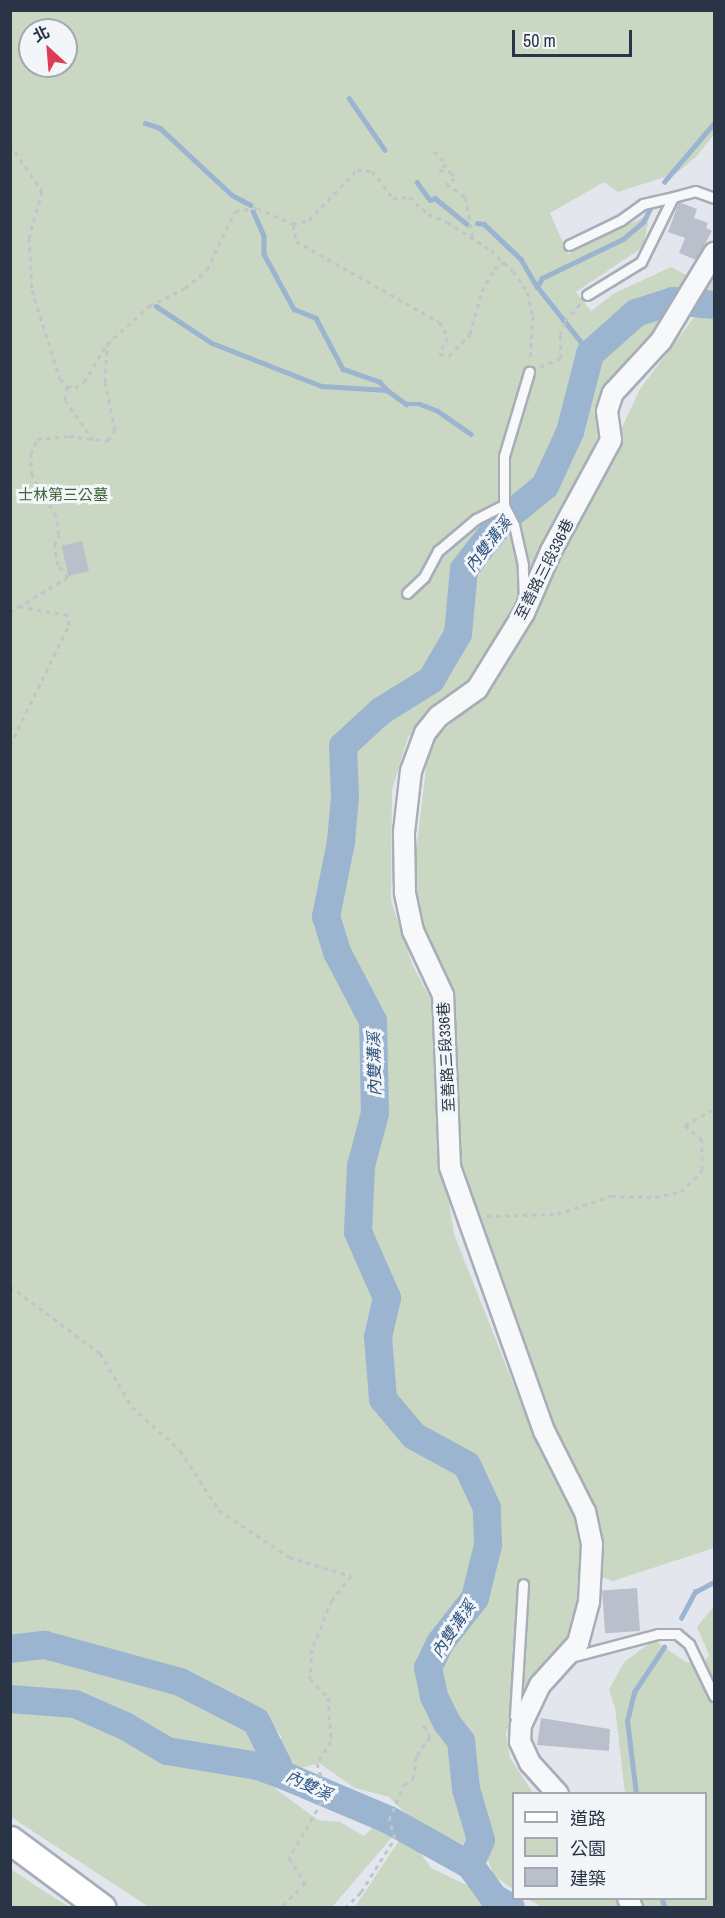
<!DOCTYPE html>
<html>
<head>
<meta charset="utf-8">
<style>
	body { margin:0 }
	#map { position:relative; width:725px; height:1918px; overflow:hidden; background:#e3e7ed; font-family:"Archivo Narrow","Noto Sans TC",sans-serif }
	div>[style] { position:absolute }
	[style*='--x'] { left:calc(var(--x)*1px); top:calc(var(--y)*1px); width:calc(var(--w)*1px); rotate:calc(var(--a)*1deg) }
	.green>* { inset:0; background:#c9d7c3 }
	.stream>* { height:4.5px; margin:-2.25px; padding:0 2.25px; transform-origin:2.25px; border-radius:2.25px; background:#9bb5d0 }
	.river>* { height:28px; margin:-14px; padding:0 14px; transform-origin:14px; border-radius:14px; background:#9bb5d0 }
	.building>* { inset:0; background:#bac0cb; transform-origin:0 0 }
	.path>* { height:3px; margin-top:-1.5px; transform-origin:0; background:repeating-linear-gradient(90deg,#c1c5cb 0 4.5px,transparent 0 9px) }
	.roads { filter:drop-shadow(2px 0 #a7aeb8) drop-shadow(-2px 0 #a7aeb8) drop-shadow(0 2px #a7aeb8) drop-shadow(0 -2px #a7aeb8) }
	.lane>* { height:9px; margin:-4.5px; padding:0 4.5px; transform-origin:4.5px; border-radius:4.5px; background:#f6f8fa }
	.street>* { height:20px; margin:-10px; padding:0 10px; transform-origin:10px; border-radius:10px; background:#f6f8fa }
	.secondary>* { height:27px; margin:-13.5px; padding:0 13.5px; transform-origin:13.5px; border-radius:13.5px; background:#fff }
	span { translate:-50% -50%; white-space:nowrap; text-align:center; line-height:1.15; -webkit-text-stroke:6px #f3f6f9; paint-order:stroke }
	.park-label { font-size:15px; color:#3e6434 }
	.street-label { font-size:15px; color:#293447 }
	.water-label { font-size:16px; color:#2e5380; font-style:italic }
	.frame { position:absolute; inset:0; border:12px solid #293447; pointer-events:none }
	.legend { position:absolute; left:512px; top:1792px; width:195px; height:108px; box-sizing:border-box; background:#f3f6f9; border:2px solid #a2a8b2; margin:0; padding:8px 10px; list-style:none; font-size:18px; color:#293447 }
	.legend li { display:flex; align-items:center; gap:12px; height:30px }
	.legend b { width:30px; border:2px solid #a2a8b2 }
	.north { position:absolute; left:18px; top:18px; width:60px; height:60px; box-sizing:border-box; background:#f3f6f9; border:2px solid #a2a8b2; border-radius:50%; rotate:334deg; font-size:16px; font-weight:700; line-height:24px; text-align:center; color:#293447 }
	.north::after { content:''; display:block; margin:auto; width:21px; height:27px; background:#dd3c56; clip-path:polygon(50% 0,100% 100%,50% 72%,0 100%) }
	.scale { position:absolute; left:512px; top:30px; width:120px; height:27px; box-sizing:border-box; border:3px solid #293447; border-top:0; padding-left:8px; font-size:18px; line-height:21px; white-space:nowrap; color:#293447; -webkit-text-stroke:4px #f3f6f9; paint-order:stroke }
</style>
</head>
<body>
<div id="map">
	<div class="green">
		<i style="clip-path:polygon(evenodd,11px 11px,714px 11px,714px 134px,697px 156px,677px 173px,618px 192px,604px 182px,550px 213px,568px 254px,650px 214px,643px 247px,576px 292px,591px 311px,613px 294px,671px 267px,690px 277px,669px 322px,635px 349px,616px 377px,599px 409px,598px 436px,538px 565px,469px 682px,408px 737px,392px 790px,391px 901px,413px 966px,432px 1002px,443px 1164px,454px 1234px,531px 1429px,578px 1524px,582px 1551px,581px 1598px,572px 1625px,561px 1652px,528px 1684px,506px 1732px,510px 1758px,533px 1793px,514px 1794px,513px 1889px,494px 1876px,486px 1855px,411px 1819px,389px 1797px,355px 1788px,319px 1763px,298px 1769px,279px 1744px,282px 1737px,266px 1717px,256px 1722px,258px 1759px,277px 1790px,318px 1820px,340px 1822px,364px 1836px,379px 1822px,394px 1835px,332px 1907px,149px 1907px,11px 1817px,11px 11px,30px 30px,66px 30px,66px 66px,30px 66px,30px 30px)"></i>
		<i style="clip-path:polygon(714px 269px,714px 1548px,613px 1581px,602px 1577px,598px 1571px,458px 1164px,456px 1071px,411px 893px,429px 744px,482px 695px,552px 576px,640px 389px,707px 300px,696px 300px)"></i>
		<i style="clip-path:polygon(714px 1606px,714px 1907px,641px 1907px,636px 1899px,706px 1898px,706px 1794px,625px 1793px,615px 1708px,609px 1690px,624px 1662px,650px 1643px,657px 1642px,686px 1662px,704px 1662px,709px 1655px,697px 1627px)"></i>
		<i style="clip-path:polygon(402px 1836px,412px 1841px,431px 1868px,475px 1889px,483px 1907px,355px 1907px)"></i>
		<i style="clip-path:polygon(11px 1869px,42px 1890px,70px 1907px,11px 1907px)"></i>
		<i style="clip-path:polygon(528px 1899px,621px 1899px,625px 1907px,542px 1907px)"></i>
	</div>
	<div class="stream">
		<i style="--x:349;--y:98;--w:63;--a:55.3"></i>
		<i style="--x:145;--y:123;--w:16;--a:18"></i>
		<i style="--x:160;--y:128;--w:98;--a:42.9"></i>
		<i style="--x:232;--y:195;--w:21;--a:28"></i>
		<i style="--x:417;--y:182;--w:22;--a:54"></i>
		<i style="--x:430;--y:200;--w:5;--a:-22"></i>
		<i style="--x:435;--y:198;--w:41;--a:39.1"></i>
		<i style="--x:664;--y:182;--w:77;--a:-49.7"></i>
		<i style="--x:253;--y:211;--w:27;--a:66"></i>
		<i style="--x:264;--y:236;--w:18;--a:90"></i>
		<i style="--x:264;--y:254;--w:63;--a:61.4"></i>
		<i style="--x:294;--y:309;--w:24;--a:22"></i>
		<i style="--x:316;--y:318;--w:58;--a:62.1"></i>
		<i style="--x:343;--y:369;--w:39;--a:19"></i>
		<i style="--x:380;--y:382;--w:11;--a:49"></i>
		<i style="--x:477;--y:223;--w:7;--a:8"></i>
		<i style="--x:484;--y:224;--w:51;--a:43.4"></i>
		<i style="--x:521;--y:259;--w:32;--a:60"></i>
		<i style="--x:156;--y:306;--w:67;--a:33.5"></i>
		<i style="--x:212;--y:343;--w:118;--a:21.4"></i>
		<i style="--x:322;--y:386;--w:65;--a:3.5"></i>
		<i style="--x:387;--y:390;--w:24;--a:36"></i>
		<i style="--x:406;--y:404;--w:14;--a:0"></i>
		<i style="--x:420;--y:404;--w:19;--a:21"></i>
		<i style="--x:438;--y:411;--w:40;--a:34.9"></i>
		<i style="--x:590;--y:354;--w:85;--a:-128.3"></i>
		<i style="--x:537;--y:287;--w:10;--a:-61"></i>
		<i style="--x:542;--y:278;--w:90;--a:-25.7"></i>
		<i style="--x:623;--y:239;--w:26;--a:-40"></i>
		<i style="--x:643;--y:222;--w:15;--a:-62"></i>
		<i style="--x:498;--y:515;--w:8;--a:67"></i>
		<i style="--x:681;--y:1618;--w:30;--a:-62"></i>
		<i style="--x:695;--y:1592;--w:21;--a:-28"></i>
		<i style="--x:636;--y:1794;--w:74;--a:-97"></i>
		<i style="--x:627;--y:1721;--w:30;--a:-76"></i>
		<i style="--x:634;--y:1692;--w:54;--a:-56.3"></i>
		<i style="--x:662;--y:1898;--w:10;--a:73"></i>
	</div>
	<div class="river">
		<i style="--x:10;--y:1649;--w:35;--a:-7"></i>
		<i style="--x:45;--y:1645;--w:140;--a:15.3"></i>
		<i style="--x:180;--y:1682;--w:85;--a:27.2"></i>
		<i style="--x:256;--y:1721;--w:60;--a:63.4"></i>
		<i style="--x:283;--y:1775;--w:115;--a:23"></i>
		<i style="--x:389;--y:1820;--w:93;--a:29.1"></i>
		<i style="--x:470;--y:1865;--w:39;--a:54"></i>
		<i style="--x:493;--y:1897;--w:21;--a:31"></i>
		<i style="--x:10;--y:1699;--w:65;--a:4.4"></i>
		<i style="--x:75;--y:1704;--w:55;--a:23.7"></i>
		<i style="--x:125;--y:1726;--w:49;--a:30.8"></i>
		<i style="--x:167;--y:1751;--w:92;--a:9.4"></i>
		<i style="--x:258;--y:1766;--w:27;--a:20"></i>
		<i style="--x:470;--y:1865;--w:27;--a:-66"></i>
		<i style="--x:481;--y:1840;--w:53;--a:-106.4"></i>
		<i style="--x:466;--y:1789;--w:48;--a:-95.9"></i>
		<i style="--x:461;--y:1741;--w:23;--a:-128"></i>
		<i style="--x:447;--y:1723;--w:30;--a:-116"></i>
		<i style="--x:434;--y:1696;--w:29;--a:-102"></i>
		<i style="--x:428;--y:1668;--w:28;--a:-64"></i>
		<i style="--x:440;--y:1643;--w:57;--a:-52.1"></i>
		<i style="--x:475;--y:1598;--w:55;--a:-76.2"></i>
		<i style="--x:488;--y:1545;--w:37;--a:-92"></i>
		<i style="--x:487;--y:1508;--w:47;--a:-114.9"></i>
		<i style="--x:467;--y:1465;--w:60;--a:-151.3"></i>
		<i style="--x:414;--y:1436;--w:48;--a:-130"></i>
		<i style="--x:383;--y:1399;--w:62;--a:-94.6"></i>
		<i style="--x:378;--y:1337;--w:40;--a:-77"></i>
		<i style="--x:387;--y:1298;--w:72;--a:-113.7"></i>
		<i style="--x:358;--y:1232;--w:66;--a:-87.4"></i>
		<i style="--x:361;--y:1166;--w:55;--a:-75.2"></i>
		<i style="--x:375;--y:1113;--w:92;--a:-91.2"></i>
		<i style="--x:373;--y:1021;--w:78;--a:-117.6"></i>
		<i style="--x:337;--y:952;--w:37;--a:-107"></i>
		<i style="--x:326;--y:917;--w:76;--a:-78.7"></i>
		<i style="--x:341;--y:842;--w:46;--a:-85"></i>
		<i style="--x:345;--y:796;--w:50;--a:-92.3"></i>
		<i style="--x:343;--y:746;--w:52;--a:-42.6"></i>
		<i style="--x:381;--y:711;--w:59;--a:-31.8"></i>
		<i style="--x:431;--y:680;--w:53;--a:-59.6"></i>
		<i style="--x:458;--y:634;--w:65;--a:-84.7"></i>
		<i style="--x:464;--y:569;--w:60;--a:-51.8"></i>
		<i style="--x:501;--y:522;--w:57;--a:-39.3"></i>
		<i style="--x:545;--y:486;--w:60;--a:-65.2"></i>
		<i style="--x:570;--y:432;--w:81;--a:-75.6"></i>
		<i style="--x:590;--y:354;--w:62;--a:-41.7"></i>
		<i style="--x:636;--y:313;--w:39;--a:-18"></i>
		<i style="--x:673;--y:301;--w:41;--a:5.6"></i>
	</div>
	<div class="building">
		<i style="clip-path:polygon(679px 202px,697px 209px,694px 218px,708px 223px,706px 228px,712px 231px,696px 260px,679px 253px,685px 238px,668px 232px)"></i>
		<i style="left:82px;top:541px;width:31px;height:21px;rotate:77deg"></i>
		<i style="left:637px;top:1588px;width:43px;height:35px;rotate:86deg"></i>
		<i style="clip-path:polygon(541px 1718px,610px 1729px,609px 1751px,537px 1745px)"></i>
	</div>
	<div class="path">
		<i style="--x:10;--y:144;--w:57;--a:55.8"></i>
		<i style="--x:42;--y:191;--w:49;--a:105.5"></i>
		<i style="--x:29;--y:238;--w:52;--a:86.7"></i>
		<i style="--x:32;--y:290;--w:93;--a:72.5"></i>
		<i style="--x:60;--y:379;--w:10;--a:45"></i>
		<i style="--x:67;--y:386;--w:8;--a:14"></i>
		<i style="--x:75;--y:388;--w:11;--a:-34"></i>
		<i style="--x:84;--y:382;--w:44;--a:-58.8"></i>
		<i style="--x:107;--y:344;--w:57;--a:-42.1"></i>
		<i style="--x:149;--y:306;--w:40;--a:-26.6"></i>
		<i style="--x:185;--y:288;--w:28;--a:-39"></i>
		<i style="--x:207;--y:270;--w:65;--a:-64.6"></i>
		<i style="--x:235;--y:211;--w:22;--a:-8"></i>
		<i style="--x:257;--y:208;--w:39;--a:24"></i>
		<i style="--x:293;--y:224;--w:16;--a:-14"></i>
		<i style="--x:309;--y:220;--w:69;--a:-46.2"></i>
		<i style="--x:357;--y:170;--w:15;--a:4"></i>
		<i style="--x:372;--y:171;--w:34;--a:52"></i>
		<i style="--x:393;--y:198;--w:16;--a:-4"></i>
		<i style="--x:409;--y:197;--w:25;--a:42"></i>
		<i style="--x:428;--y:214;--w:21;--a:23"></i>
		<i style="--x:447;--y:222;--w:52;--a:32.5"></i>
		<i style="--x:491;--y:250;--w:30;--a:44"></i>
		<i style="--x:513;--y:271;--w:25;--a:56"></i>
		<i style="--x:527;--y:292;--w:25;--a:76"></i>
		<i style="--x:533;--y:316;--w:44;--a:93.9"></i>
		<i style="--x:434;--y:151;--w:18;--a:47"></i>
		<i style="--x:446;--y:164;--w:9;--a:139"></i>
		<i style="--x:439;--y:170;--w:12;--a:9"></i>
		<i style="--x:451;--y:172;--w:7;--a:56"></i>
		<i style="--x:455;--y:178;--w:11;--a:146"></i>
		<i style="--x:446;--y:184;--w:23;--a:34"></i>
		<i style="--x:465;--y:197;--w:42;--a:79"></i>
		<i style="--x:293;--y:225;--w:16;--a:79"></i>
		<i style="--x:296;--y:241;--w:164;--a:29.5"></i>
		<i style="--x:439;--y:322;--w:17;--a:59"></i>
		<i style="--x:448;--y:337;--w:19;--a:118"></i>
		<i style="--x:439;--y:354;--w:10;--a:11"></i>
		<i style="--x:449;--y:356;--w:30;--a:-46"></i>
		<i style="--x:470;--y:334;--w:45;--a:-74.4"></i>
		<i style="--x:482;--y:291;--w:25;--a:-61"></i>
		<i style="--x:494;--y:269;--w:12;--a:-35"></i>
		<i style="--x:540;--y:367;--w:23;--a:-23"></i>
		<i style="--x:561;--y:358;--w:23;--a:-92"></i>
		<i style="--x:560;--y:335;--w:15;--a:-70"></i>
		<i style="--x:565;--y:321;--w:23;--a:-49"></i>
		<i style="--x:67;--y:386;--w:14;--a:98"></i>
		<i style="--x:65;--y:400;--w:49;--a:55"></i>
		<i style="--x:10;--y:612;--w:68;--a:-31.1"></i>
		<i style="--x:68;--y:577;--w:16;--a:-130"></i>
		<i style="--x:58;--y:565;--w:20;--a:-101"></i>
		<i style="--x:54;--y:545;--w:11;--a:-63"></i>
		<i style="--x:59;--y:535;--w:19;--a:-99"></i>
		<i style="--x:56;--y:516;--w:48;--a:-120.3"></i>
		<i style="--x:32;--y:475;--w:21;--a:-93"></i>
		<i style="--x:31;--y:454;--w:16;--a:-68"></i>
		<i style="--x:37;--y:439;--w:32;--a:-5"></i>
		<i style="--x:69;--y:436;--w:39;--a:7"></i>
		<i style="--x:108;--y:441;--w:13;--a:-58"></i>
		<i style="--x:115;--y:430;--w:49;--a:-101.8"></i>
		<i style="--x:105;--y:382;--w:38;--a:-87"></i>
		<i style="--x:10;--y:745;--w:134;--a:-63.8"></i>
		<i style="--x:69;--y:625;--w:10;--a:-96"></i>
		<i style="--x:68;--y:615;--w:47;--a:-170.1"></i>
		<i style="--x:487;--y:1216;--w:70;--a:-1.6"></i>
		<i style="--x:557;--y:1214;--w:57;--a:-18.4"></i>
		<i style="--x:611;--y:1196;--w:44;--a:1.3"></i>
		<i style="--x:655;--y:1197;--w:26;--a:-11"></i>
		<i style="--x:681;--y:1192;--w:30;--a:-46"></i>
		<i style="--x:702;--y:1170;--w:30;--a:-90"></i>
		<i style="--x:702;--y:1140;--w:23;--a:-139"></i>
		<i style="--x:685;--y:1125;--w:33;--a:-29"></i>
		<i style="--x:10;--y:1286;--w:112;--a:36.7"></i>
		<i style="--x:100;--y:1353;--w:63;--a:59.3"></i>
		<i style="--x:132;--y:1407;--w:64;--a:41.9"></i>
		<i style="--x:180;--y:1450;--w:72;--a:57"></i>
		<i style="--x:219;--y:1510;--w:84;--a:33.9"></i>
		<i style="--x:289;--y:1557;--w:65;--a:17"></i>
		<i style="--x:351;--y:1576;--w:31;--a:128"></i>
		<i style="--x:332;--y:1600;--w:53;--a:112.2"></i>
		<i style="--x:312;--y:1649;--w:30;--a:94"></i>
		<i style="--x:310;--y:1679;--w:25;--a:45"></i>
		<i style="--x:328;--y:1697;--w:44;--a:86.1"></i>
		<i style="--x:331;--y:1741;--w:26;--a:122"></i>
		<i style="--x:317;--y:1763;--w:32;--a:74"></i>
		<i style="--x:326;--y:1794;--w:74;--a:120"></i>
		<i style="--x:289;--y:1858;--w:30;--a:57"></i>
		<i style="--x:305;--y:1883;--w:35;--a:135"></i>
		<i style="--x:345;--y:1908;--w:23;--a:-45"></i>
		<i style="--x:361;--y:1892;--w:64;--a:-57.8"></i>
		<i style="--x:395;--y:1838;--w:19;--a:-108"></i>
		<i style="--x:389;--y:1820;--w:38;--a:-67"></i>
		<i style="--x:404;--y:1785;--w:11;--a:-34"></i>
		<i style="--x:413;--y:1779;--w:24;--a:-81"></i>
		<i style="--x:417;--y:1755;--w:21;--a:-53"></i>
		<i style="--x:430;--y:1738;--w:11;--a:-112"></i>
		<i style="--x:426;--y:1728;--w:7;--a:-146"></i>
	</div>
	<div class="roads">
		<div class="lane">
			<i style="--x:569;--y:245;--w:58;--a:-25.7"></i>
			<i style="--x:621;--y:220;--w:27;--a:-36"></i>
			<i style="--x:643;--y:204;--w:31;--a:-13"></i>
			<i style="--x:587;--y:295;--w:63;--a:-31.4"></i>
			<i style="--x:641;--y:262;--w:72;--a:-63.8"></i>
			<i style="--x:673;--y:197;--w:23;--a:-15"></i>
			<i style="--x:695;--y:191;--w:20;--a:20"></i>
			<i style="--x:407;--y:593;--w:23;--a:-43"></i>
			<i style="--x:424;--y:577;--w:30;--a:-62"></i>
			<i style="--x:438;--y:551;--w:50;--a:-40.1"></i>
			<i style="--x:476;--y:519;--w:31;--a:-27"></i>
			<i style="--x:524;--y:602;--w:37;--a:-92"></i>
			<i style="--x:523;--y:565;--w:41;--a:-102.7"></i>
			<i style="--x:514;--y:525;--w:22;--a:-117"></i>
			<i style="--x:504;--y:505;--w:49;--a:-90"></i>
			<i style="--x:504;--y:456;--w:88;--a:-73.4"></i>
			<i style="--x:571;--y:1657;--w:90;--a:-14.8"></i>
			<i style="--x:658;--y:1634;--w:19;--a:0"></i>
			<i style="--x:677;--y:1634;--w:16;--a:40"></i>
			<i style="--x:689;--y:1644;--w:58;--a:64.3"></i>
			<i style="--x:521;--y:1725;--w:11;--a:-124"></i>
			<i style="--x:515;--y:1716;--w:132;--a:-86.5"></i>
		</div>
		<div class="street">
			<i style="--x:558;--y:1794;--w:42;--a:-132.1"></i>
			<i style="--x:530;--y:1763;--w:23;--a:-115"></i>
			<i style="--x:520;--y:1742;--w:17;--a:-87"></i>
			<i style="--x:521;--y:1725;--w:44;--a:-64.6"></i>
			<i style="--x:540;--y:1685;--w:57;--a:-47.9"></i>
			<i style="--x:578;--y:1643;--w:42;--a:-75"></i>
			<i style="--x:589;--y:1602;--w:58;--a:-87"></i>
			<i style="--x:592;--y:1544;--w:33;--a:-102"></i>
			<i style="--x:585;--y:1512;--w:91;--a:-116.8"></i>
			<i style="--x:544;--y:1431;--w:280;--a:-109.6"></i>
			<i style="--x:450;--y:1167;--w:172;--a:-92.3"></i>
			<i style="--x:443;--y:995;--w:71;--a:-115.1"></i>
			<i style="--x:413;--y:931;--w:40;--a:-102"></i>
			<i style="--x:405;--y:892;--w:60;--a:-91"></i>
			<i style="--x:404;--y:832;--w:61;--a:-83.5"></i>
			<i style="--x:411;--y:771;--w:40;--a:-69.8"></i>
			<i style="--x:425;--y:733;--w:22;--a:-51"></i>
			<i style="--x:439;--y:716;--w:47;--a:-35.4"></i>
			<i style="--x:477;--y:689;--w:89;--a:-58.3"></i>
			<i style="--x:524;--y:613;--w:68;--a:-66.5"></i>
			<i style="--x:551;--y:551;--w:126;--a:-61.6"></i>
			<i style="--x:611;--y:440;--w:29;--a:-98"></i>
			<i style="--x:607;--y:411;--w:19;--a:-72"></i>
			<i style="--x:613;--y:393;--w:71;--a:-47.3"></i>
			<i style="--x:661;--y:341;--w:103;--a:-58.9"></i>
			<i style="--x:628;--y:1898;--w:11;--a:68"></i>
		</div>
		<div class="secondary">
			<i style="--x:10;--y:1840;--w:114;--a:36.5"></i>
		</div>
	</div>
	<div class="park-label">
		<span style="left:63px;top:495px">士林第三公墓</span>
	</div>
	<div class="street-label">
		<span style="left:544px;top:569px;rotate:-63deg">至善路三段336巷</span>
		<span style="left:446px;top:1057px;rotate:-93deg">至善路三段336巷</span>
	</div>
	<div class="water-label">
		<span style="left:488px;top:544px;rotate:-52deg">內雙溝溪</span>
		<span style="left:374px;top:1064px;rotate:-91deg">內雙溝溪</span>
		<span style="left:453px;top:1629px;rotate:-56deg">內雙溝溪</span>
		<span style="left:309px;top:1785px;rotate:25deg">內雙溪</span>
	</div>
	<div class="frame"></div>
	<ul class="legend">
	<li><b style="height:8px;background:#fff"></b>道路</li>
	<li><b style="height:16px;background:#c9d7c3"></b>公園</li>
	<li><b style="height:16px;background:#bac0cb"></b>建築</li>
	</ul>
	<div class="north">北</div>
	<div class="scale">50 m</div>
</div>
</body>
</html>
